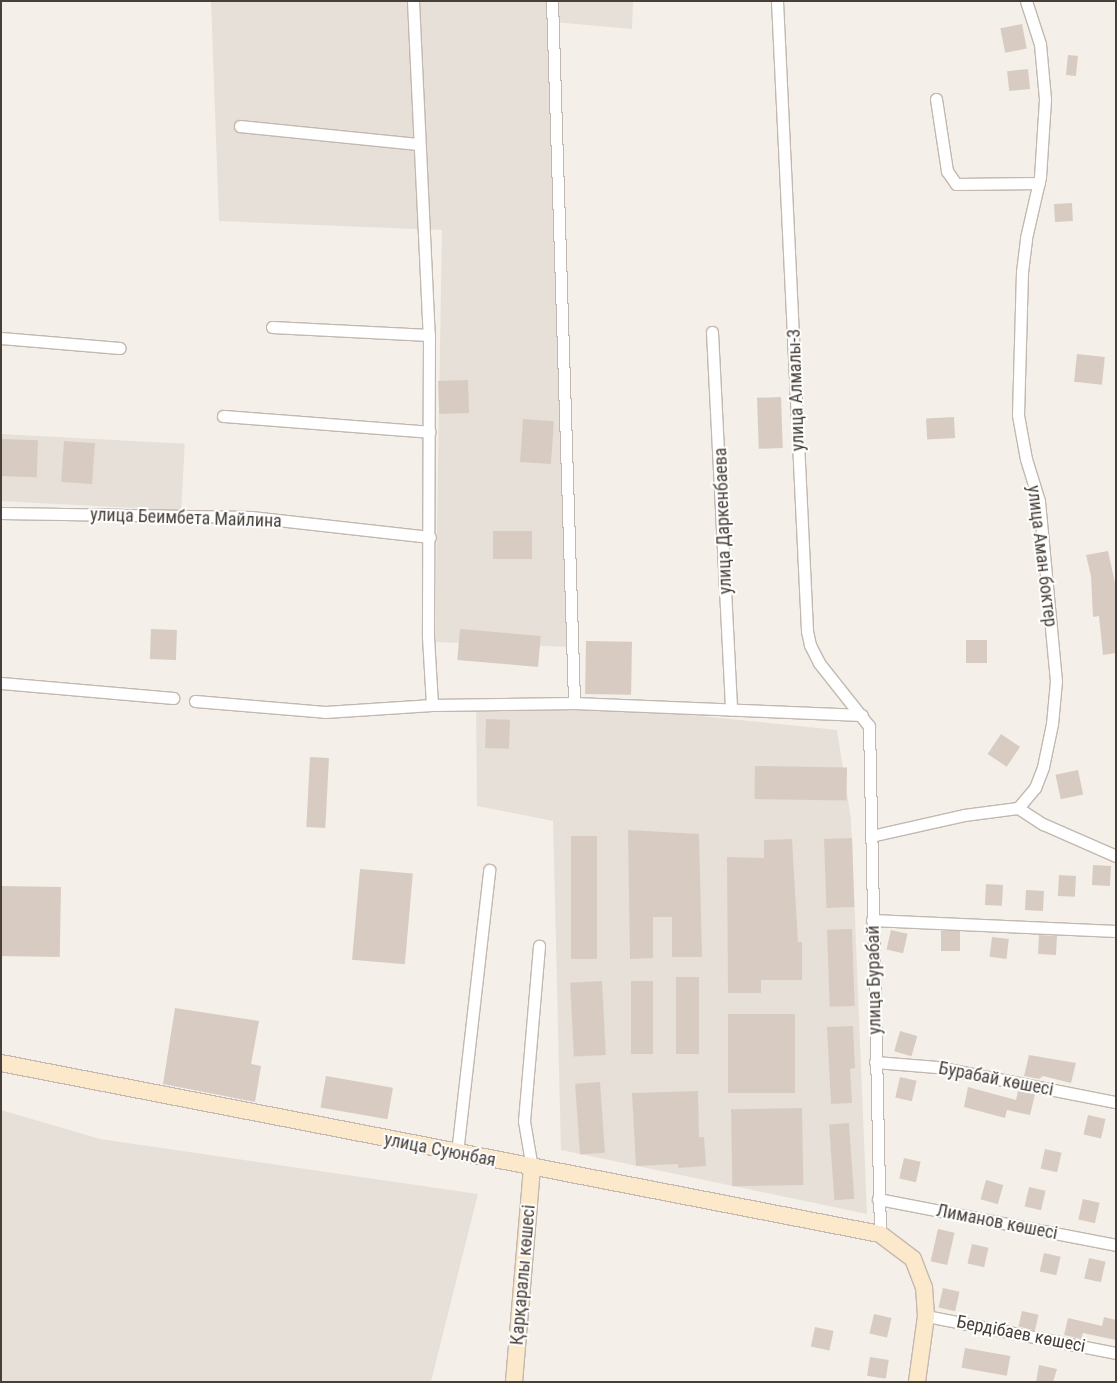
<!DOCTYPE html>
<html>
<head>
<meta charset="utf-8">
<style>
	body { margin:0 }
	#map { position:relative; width:1117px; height:1383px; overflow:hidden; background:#f4efe9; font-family:"Roboto Condensed",sans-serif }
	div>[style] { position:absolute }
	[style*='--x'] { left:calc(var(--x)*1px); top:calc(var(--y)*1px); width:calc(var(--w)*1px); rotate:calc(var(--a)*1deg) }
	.residential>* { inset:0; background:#e7e0d8; transform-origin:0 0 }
	.building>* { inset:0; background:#d8ccc2; transform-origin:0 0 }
	.roads { filter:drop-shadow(1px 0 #c2b8af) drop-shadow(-1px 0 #c2b8af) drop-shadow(0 1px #c2b8af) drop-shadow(0 -1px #c2b8af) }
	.street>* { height:11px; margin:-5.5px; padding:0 5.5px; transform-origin:5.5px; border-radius:5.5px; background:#fff }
	.secondary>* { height:16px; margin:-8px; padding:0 8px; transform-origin:8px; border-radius:8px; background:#fce9cb }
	span { translate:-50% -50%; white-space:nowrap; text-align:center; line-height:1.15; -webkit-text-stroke:4px #fff; paint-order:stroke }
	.street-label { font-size:18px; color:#473f38 }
	.frame { position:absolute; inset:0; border:2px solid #473f38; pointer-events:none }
</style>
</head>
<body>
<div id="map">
	<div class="residential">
		<i style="clip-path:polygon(211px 1px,633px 1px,632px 29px,553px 22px,574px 647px,435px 642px,442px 230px,219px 221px)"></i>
		<i style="left:1px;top:434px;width:184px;height:67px;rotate:3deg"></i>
		<i style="clip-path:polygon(476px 703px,574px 703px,837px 730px,851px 819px,867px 1214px,561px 1150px,553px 821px,477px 806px)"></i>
		<i style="clip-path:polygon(1px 1110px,100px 1139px,478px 1194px,431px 1382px,1px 1382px)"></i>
	</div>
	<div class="building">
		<i style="left:1022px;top:24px;width:25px;height:22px;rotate:79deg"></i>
		<i style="left:1068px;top:55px;width:10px;height:20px;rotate:6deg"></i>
		<i style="left:1028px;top:69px;width:20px;height:21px;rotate:84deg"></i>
		<i style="left:1072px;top:203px;width:18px;height:18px;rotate:87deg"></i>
		<i style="left:1077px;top:354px;width:28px;height:28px;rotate:6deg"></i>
		<i style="left:468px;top:380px;width:33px;height:30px;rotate:88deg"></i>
		<i style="left:781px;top:397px;width:51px;height:24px;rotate:88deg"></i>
		<i style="left:954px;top:417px;width:21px;height:28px;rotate:87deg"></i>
		<i style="left:523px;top:419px;width:31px;height:43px;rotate:4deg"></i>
		<i style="left:1px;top:439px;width:37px;height:37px;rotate:2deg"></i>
		<i style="left:64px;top:441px;width:31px;height:41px;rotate:4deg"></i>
		<i style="left:493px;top:531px;width:39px;height:28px"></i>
		<i style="clip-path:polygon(1108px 551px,1115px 583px,1116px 653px,1103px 655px,1099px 616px,1093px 617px,1091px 576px,1086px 555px)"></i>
		<i style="left:151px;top:629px;width:26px;height:30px;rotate:2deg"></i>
		<i style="left:460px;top:629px;width:81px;height:31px;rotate:5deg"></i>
		<i style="left:987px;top:640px;width:23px;height:21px;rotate:90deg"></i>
		<i style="left:586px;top:641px;width:46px;height:53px;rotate:1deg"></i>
		<i style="left:486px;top:719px;width:24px;height:29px;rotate:2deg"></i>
		<i style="left:1001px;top:734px;width:23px;height:24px;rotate:34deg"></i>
		<i style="left:310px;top:757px;width:19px;height:70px;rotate:3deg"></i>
		<i style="left:755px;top:766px;width:92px;height:33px;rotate:1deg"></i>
		<i style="left:1078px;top:770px;width:25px;height:23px;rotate:78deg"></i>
		<i style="clip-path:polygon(628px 830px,699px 834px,702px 957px,672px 957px,672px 917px,653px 917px,653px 958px,630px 959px)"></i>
		<i style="left:571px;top:836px;width:26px;height:123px"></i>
		<i style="left:852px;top:838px;width:69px;height:28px;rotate:88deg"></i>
		<i style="clip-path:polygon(792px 839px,798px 942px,802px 942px,802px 980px,761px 980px,761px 993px,728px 993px,727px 857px,764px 858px,764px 840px)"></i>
		<i style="left:1093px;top:865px;width:18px;height:20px;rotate:3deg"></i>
		<i style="left:360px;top:869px;width:53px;height:91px;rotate:5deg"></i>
		<i style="left:1059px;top:875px;width:17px;height:21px;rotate:3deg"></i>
		<i style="left:986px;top:884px;width:17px;height:21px;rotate:3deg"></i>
		<i style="left:1px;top:886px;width:60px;height:70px;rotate:1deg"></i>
		<i style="left:1026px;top:890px;width:18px;height:20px;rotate:3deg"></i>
		<i style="left:852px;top:929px;width:77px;height:25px;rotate:88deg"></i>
		<i style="left:891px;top:930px;width:17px;height:20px;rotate:13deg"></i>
		<i style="left:941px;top:931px;width:19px;height:20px"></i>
		<i style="left:1039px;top:935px;width:18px;height:19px;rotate:3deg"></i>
		<i style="left:992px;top:937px;width:17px;height:20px;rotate:7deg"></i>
		<i style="left:676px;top:977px;width:23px;height:77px"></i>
		<i style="left:602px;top:981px;width:74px;height:32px;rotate:87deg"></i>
		<i style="left:631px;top:981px;width:22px;height:73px"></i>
		<i style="clip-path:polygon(175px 1008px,259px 1021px,251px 1064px,261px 1066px,255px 1102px,163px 1084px)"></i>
		<i style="left:728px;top:1014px;width:67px;height:79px"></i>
		<i style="clip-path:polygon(853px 1026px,855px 1068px,850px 1069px,852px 1103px,831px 1104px,827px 1027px)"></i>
		<i style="left:900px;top:1031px;width:18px;height:21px;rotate:16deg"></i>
		<i style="clip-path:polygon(1029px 1055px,1076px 1063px,1071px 1083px,1043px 1076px,1039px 1079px,1024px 1076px)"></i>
		<i style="left:326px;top:1076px;width:68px;height:32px;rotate:10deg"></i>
		<i style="left:900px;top:1077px;width:17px;height:21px;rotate:13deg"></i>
		<i style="left:600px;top:1082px;width:71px;height:25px;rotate:86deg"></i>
		<i style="clip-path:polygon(968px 1087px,1016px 1100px,1018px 1091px,1035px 1094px,1030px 1115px,1007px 1110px,1005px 1118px,964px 1107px)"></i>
		<i style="clip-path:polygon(698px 1091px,699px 1137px,704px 1137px,706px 1166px,678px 1168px,678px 1164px,636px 1166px,632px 1093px)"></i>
		<i style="left:802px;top:1108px;width:77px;height:71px;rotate:89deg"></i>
		<i style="left:1088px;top:1115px;width:18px;height:20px;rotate:13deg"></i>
		<i style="left:849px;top:1123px;width:76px;height:20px;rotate:86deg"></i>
		<i style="left:1045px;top:1149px;width:17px;height:20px;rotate:13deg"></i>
		<i style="left:904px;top:1158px;width:17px;height:21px;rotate:13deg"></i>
		<i style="left:986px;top:1180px;width:18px;height:20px;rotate:16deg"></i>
		<i style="left:1029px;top:1187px;width:17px;height:20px;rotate:13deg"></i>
		<i style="left:1083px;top:1199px;width:17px;height:21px;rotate:13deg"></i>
		<i style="left:938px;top:1229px;width:17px;height:33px;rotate:13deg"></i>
		<i style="left:972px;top:1244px;width:17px;height:20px;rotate:13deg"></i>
		<i style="left:1044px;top:1253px;width:17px;height:19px;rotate:13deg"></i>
		<i style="left:1089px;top:1258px;width:17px;height:21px;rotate:13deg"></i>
		<i style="left:943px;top:1288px;width:17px;height:20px;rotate:13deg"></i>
		<i style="left:1022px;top:1311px;width:17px;height:16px;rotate:13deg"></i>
		<i style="left:874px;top:1314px;width:18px;height:20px;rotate:13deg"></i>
		<i style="clip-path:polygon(1104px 1317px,1116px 1320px,1116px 1340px,1083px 1333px,1081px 1339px,1064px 1335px,1068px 1318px,1102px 1326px)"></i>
		<i style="left:815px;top:1327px;width:19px;height:20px;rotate:12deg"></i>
		<i style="left:965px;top:1348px;width:46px;height:20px;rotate:10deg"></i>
		<i style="left:870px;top:1357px;width:19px;height:19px;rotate:9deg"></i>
		<i style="clip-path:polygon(1039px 1365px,1057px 1369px,1053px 1382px,1036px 1382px)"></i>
	</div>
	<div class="roads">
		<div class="street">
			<i style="--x:413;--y:1;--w:334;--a:87.3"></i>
			<i style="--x:429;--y:335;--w:302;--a:90.2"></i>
			<i style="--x:428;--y:637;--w:68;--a:86.6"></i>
			<i style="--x:432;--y:705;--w:142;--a:-0.8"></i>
			<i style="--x:574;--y:703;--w:288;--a:2.4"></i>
			<i style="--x:552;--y:1;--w:702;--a:88.2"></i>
			<i style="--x:777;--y:1;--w:631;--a:87.27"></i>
			<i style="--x:807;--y:631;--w:14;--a:78"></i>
			<i style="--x:810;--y:645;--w:20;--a:63"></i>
			<i style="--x:819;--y:663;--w:80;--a:51.6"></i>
			<i style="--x:869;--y:726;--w:508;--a:88.76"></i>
			<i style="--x:936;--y:99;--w:73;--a:81.3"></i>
			<i style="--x:947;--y:171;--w:16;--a:55"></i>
			<i style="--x:956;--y:184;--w:83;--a:-0.7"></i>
			<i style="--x:240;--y:126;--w:178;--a:5.8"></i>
			<i style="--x:272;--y:327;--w:157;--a:2.9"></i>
			<i style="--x:712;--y:332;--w:378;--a:87.1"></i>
			<i style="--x:1;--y:338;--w:119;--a:4.8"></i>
			<i style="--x:223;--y:416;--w:207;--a:4.4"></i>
			<i style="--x:1;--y:513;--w:250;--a:0.9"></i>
			<i style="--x:251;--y:517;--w:180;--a:6.4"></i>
			<i style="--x:1;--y:683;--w:173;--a:5"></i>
			<i style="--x:195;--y:701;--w:130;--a:4.8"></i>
			<i style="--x:325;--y:712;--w:107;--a:-3.7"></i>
			<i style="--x:1018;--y:808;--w:30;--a:33"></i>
			<i style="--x:1043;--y:824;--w:80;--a:23.7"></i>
			<i style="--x:871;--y:836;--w:95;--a:-12.7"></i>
			<i style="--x:964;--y:815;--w:54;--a:-7.4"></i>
			<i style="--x:1018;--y:808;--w:26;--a:-50"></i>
			<i style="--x:1035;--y:788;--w:22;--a:-69"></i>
			<i style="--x:1043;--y:767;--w:44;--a:-78.2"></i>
			<i style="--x:1052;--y:724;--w:43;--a:-84.7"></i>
			<i style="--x:1056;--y:681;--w:181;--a:-95.4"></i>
			<i style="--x:1039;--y:501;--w:44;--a:-107.2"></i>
			<i style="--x:1026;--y:459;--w:45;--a:-100.3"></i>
			<i style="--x:1018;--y:415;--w:143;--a:-88.4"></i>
			<i style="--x:1022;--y:272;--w:34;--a:-83"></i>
			<i style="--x:1026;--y:238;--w:63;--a:-77.1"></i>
			<i style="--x:1040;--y:177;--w:78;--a:-86.3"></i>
			<i style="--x:1045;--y:99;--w:55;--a:-95.2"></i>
			<i style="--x:1040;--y:44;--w:45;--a:-108"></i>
			<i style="--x:872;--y:920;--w:244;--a:2.6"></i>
			<i style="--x:875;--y:1062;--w:62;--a:4.6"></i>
			<i style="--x:937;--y:1067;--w:182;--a:11.1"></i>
			<i style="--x:457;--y:1153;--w:285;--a:-83.5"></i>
			<i style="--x:532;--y:1168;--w:48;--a:-99.7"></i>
			<i style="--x:524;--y:1121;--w:176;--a:-85.1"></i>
			<i style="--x:878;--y:1199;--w:242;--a:10.9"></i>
			<i style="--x:926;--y:1316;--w:194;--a:11"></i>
		</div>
		<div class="secondary">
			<i style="--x:1;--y:1063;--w:895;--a:11.01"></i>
			<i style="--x:880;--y:1234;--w:41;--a:37.1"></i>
			<i style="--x:913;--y:1259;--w:30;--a:69"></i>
			<i style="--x:924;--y:1287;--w:29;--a:86"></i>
			<i style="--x:926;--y:1316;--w:67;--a:97.8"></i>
			<i style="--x:514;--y:1382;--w:215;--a:-85.2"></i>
		</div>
	</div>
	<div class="street-label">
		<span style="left:796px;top:390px;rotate:-92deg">улица Алмалы-3</span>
		<span style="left:186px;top:518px;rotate:2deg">улица Беимбета Майлина</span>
		<span style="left:723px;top:521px;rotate:-92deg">улица Даркенбаева</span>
		<span style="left:1042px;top:556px;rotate:83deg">улица Аман боктер</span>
		<span style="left:874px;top:980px;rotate:-91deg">улица Бурабай</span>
		<span style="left:996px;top:1079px;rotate:11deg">Бурабай көшесі</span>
		<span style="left:440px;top:1150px;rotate:11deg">улица Суюнбая</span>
		<span style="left:997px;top:1222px;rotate:11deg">Лиманов көшесі</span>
		<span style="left:523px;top:1275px;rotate:-85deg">Қарқаралы көшесі</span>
		<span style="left:1021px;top:1334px;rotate:11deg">Бердібаев көшесі</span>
	</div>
	<div class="frame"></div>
</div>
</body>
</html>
